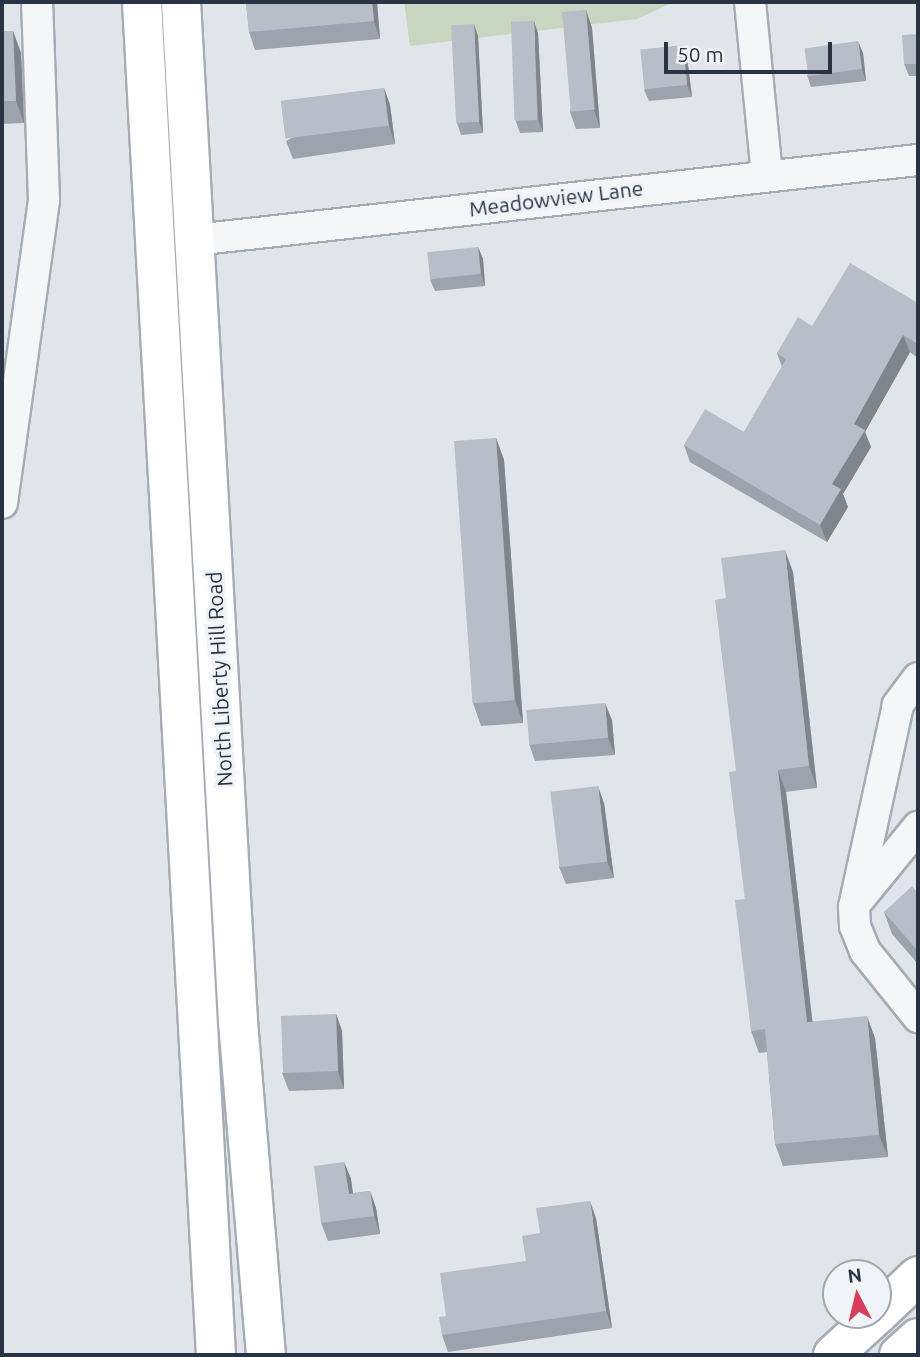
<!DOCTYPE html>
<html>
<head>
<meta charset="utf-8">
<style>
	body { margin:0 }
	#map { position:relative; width:920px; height:1357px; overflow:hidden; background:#e1e5ea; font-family:Ubuntu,sans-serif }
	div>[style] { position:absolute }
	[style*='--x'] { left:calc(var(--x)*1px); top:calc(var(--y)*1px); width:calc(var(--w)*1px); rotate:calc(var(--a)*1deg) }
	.green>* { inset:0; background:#c7d5c1 }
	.roads { filter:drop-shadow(2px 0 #a6acb5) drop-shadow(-2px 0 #a6acb5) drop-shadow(0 2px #a6acb5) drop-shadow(0 -2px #a6acb5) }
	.minor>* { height:30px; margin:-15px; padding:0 15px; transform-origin:15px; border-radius:15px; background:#f4f6f8 }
	.major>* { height:38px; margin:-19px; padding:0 19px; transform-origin:19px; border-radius:19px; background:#fff }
	.wall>* { inset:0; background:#9da3ac }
	.shaded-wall>* { inset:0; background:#80858c }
	.building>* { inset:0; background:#b7bec8; transform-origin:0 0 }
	span { translate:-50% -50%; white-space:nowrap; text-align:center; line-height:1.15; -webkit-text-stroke:7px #f0f4f8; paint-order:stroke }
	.street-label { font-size:21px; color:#283343 }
	.frame { position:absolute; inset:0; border:4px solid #283343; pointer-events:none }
	.north { position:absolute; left:822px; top:1259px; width:70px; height:70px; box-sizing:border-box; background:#f0f4f8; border:2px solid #a0a7b0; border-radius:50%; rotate:353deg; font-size:19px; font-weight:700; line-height:28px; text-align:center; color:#283343 }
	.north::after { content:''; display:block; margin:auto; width:24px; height:32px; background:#d73e5c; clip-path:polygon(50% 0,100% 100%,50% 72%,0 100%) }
	.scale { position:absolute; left:664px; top:42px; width:168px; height:32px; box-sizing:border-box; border:4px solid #283343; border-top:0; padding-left:9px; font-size:21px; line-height:24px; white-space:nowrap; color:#283343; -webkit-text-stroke:5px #f0f4f8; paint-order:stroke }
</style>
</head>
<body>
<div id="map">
	<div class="green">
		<i style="clip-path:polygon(404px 2px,674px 2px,637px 19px,410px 46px)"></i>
	</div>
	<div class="roads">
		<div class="minor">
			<i style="--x:750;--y:2;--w:173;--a:84.4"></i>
			<i style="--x:194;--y:240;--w:728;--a:-6.31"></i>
			<i style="--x:2;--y:503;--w:306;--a:-82.1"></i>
			<i style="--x:44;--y:200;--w:198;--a:-92"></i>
			<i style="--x:918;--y:678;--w:34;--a:127"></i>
			<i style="--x:898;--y:705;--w:207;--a:102.3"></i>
			<i style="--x:854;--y:907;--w:19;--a:87"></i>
			<i style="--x:855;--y:926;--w:27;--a:68"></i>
			<i style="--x:865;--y:951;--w:85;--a:51.2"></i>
			<i style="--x:860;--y:898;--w:92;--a:-50.8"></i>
		</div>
		<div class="major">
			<i style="--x:142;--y:2;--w:1355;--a:86.87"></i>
			<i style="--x:181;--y:2;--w:1022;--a:86.8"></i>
			<i style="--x:238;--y:1022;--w:334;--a:85.2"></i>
			<i style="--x:878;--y:1314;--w:55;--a:-43.5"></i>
			<i style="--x:833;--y:1355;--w:59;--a:-42.3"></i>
			<i style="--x:899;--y:1355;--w:25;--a:-42"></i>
		</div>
	</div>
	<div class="wall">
		<i style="clip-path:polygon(246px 2px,377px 2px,380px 39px,255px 50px,249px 32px)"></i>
		<i style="clip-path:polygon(586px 10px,592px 28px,600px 128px,576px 129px,570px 112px)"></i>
		<i style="clip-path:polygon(2px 31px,13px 31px,21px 53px,24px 123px,2px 124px)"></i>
		<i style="clip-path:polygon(538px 33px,543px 132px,520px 133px,516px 122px)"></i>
		<i style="clip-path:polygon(918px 34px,918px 76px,909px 76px,904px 64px)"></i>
		<i style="clip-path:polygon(478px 36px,483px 133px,461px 135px,457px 123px)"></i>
		<i style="clip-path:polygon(863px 53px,866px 81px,811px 87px,807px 75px)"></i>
		<i style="clip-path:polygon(687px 57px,692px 97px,649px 101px,644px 90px)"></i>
		<i style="clip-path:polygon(384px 88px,390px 105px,395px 144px,293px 159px,286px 141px)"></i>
		<i style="clip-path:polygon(478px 247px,483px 259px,485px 286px,435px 291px,430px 280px)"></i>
		<i style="clip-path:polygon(918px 303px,918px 358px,910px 352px,865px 432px,871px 447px,843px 494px,848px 507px,827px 542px,690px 462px,684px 445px,744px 432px,782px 367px,777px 353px,812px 326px)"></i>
		<i style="clip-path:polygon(496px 438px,504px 460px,523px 723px,481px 726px,473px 703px)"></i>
		<i style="clip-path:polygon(793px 572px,817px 788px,786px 792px,812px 1021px,875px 1038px,888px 1157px,783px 1166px,775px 1144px,767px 1052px,759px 1053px,751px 1031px,745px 899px,726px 598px)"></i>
		<i style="clip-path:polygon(612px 720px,615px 755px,535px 761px,529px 744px)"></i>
		<i style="clip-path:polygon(604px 803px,614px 878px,566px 884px,559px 867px)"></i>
		<i style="clip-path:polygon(918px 893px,918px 964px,892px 934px,884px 912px)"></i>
		<i style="clip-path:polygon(336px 1014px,342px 1031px,344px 1089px,289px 1091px,282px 1073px)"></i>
		<i style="clip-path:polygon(344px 1162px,351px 1179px,353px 1193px,370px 1191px,376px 1208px,380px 1234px,328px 1241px,321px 1223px)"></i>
		<i style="clip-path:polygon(596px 1218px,612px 1328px,448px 1352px,442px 1335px,446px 1316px,526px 1261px,540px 1233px)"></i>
	</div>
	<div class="shaded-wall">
		<i style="clip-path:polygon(372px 2px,377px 2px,380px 39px,374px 21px)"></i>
		<i style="clip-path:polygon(586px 10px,592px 28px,600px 128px,594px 110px)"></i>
		<i style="clip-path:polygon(534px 21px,538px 33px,543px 132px,538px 120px)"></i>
		<i style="clip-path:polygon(474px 24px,478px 36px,483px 133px,479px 122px)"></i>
		<i style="clip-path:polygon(13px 31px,21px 53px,24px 123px,16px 101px)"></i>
		<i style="clip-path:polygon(858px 41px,863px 53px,866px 81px,862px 69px)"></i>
		<i style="clip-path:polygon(683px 45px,687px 57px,692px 97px,687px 85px)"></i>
		<i style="clip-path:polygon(384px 88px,390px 105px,395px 144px,389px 126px)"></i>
		<i style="clip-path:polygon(478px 247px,483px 259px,485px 286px,481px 274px)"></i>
		<i style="clip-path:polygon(903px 335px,910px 352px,865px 432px,871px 447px,843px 494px,848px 507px,827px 542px,820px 525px,832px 484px,854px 424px)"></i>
		<i style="clip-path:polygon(496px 438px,504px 460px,523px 723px,515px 700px)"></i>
		<i style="clip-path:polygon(785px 550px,793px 572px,817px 788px,809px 766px)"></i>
		<i style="clip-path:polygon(605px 703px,612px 720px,615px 755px,608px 738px)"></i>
		<i style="clip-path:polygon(778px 770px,786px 792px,815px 1044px,807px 1022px)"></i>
		<i style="clip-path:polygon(598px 786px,604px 803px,614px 878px,607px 861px)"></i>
		<i style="clip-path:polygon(336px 1014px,342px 1031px,344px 1089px,338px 1071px)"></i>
		<i style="clip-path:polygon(867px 1016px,875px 1038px,888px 1157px,879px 1135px)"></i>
		<i style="clip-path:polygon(344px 1162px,351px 1179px,355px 1211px,349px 1194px)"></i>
		<i style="clip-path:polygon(370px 1191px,376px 1208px,380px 1234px,374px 1216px)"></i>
		<i style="clip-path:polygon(590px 1201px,596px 1218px,612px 1328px,606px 1311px)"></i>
	</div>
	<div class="building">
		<i style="clip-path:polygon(246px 2px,372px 2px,374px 21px,249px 32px)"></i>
		<i style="left:586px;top:10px;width:100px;height:24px;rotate:85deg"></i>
		<i style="left:534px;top:21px;width:99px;height:23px;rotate:88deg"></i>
		<i style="left:474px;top:24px;width:98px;height:23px;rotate:87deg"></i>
		<i style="clip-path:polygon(2px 31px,13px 31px,16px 101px,2px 101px)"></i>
		<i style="clip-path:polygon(918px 34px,918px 64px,904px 64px,902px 35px)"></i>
		<i style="left:858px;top:41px;width:28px;height:54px;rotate:82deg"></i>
		<i style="left:683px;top:45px;width:40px;height:43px;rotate:84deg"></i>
		<i style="left:384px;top:88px;width:38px;height:104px;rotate:83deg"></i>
		<i style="left:478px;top:247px;width:27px;height:51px;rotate:84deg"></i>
		<i style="clip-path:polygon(850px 263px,918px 303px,918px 344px,903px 335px,854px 424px,865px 430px,832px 484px,841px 489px,820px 525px,684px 445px,705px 409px,744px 432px,786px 359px,777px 353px,798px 317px,812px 326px)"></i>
		<i style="left:496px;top:438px;width:263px;height:42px;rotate:86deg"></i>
		<i style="clip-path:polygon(785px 550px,809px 766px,778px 770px,807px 1022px,867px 1016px,879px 1135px,775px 1144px,765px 1029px,751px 1031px,735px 900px,745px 899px,729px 772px,736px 771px,715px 600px,726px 598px,721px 558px)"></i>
		<i style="left:605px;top:703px;width:35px;height:79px;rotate:85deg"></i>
		<i style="left:598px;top:786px;width:76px;height:48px;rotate:83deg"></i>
		<i style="clip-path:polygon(912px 886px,918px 893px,918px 951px,884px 912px)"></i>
		<i style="left:336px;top:1014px;width:57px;height:55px;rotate:88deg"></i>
		<i style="clip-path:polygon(344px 1162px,349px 1194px,370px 1191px,374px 1216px,321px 1223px,314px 1166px)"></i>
		<i style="clip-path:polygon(590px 1201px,606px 1311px,442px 1335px,439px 1317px,446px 1316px,440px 1273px,526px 1261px,522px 1236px,540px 1233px,536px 1208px)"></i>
	</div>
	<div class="street-label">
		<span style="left:556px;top:198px;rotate:-7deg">Meadowview Lane</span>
		<span style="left:219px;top:679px;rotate:-93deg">North Liberty Hill Road</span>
	</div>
	<div class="frame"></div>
	<div class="north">N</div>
	<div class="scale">50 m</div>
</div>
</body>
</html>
